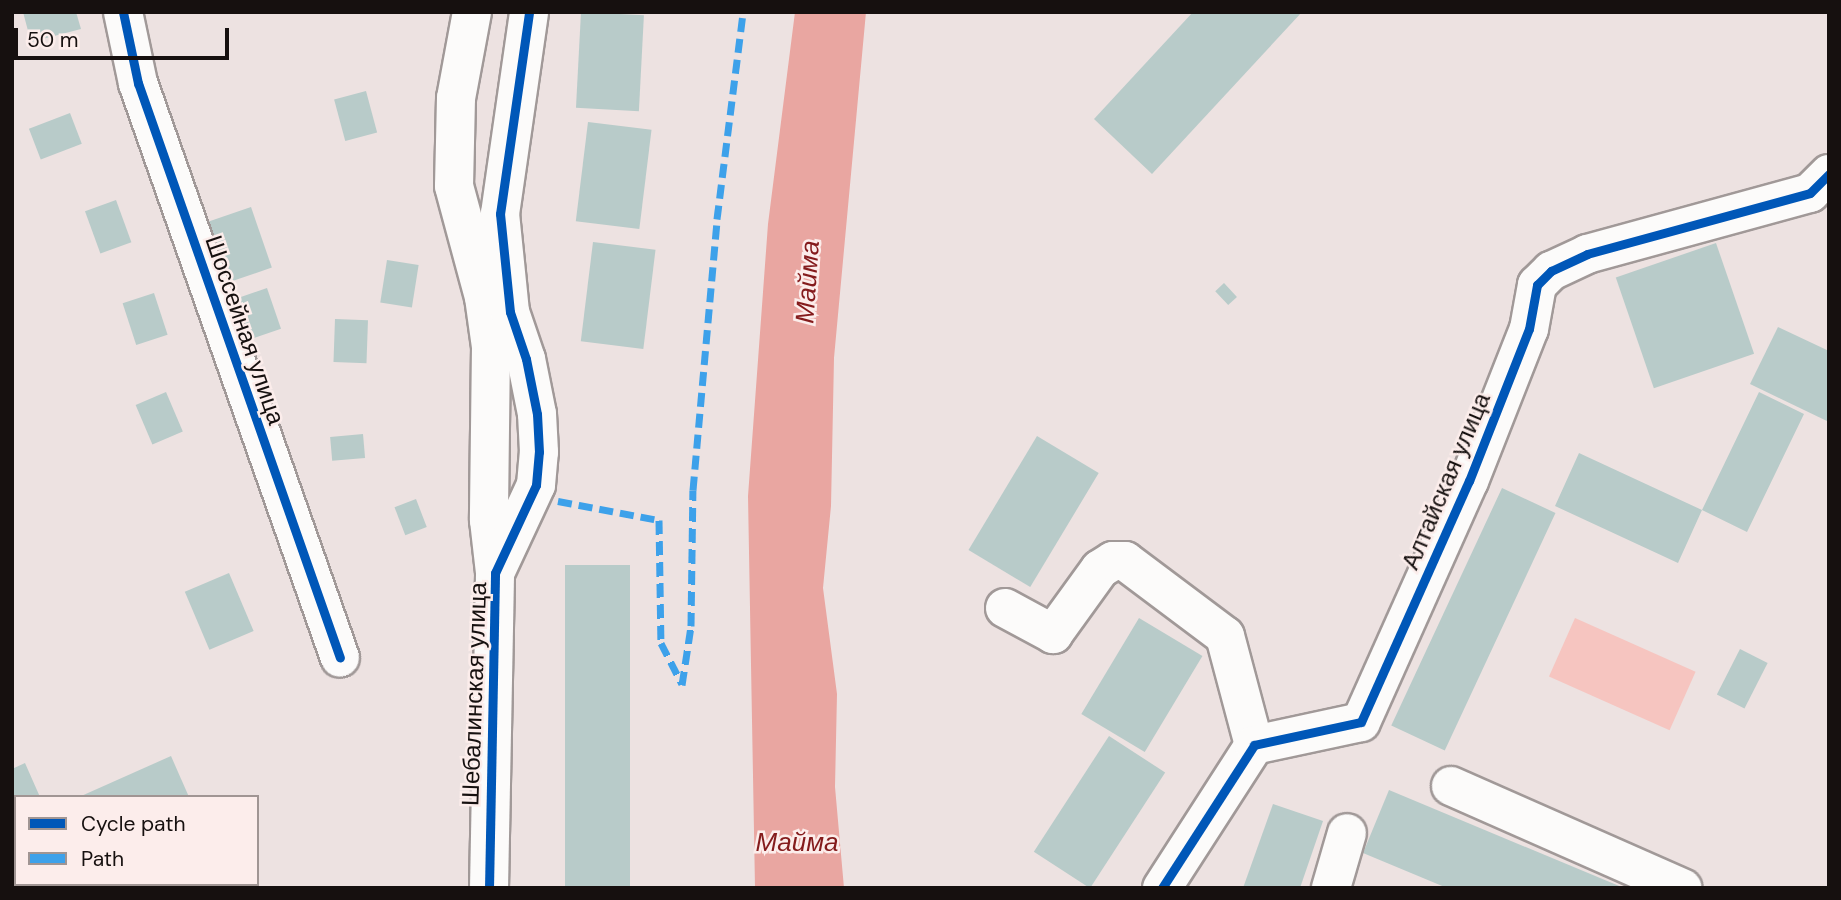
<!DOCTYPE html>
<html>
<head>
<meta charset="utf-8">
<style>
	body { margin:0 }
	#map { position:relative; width:1841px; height:900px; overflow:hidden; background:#ede2e1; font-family:"DM Sans",sans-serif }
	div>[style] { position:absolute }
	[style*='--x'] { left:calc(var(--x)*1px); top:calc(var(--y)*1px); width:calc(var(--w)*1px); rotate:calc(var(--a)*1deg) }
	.green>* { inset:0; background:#f6c5c0; transform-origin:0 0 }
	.water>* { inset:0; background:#e9a6a1 }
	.building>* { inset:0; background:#b8cbc9; transform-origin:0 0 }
	.roads { filter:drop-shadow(2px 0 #a19998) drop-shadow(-2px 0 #a19998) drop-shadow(0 2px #a19998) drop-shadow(0 -2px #a19998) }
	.minor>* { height:38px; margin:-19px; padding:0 19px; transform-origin:19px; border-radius:19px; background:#fcfbfa }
	.quiet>* { height:7px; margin-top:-3.5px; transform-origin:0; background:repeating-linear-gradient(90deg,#3da1ea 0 14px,transparent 0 21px) }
	.cycleway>* { height:9px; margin:-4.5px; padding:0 4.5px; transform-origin:4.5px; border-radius:4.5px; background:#0057b8 }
	span { translate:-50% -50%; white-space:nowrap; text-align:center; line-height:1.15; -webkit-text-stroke:5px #fcedeb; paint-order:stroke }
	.street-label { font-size:24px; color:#16100f }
	.water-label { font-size:26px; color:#841b1c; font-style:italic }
	.frame { position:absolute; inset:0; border:14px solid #16100f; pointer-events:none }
	.legend { position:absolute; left:14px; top:795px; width:245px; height:91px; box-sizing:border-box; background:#fcedeb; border:2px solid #a09593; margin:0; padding:9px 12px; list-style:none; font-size:21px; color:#16100f }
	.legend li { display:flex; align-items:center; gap:14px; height:35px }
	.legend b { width:35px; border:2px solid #a09593 }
	.scale { position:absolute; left:14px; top:28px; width:215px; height:32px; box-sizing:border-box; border:4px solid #16100f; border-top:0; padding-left:9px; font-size:21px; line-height:24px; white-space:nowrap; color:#16100f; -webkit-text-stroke:5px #fcedeb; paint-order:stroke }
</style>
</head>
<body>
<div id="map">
	<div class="green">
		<i style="left:1575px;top:618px;width:132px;height:64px;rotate:24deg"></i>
	</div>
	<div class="water">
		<i style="clip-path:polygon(795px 12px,866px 12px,834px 358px,831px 506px,823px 588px,837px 694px,835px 787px,844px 888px,755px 888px,748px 496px,768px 224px)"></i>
	</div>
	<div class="building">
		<i style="clip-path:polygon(23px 12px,76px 12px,81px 29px,31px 42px)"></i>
		<i style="left:581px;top:12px;width:63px;height:96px;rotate:3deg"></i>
		<i style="clip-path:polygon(1193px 12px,1302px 12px,1152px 174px,1094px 119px)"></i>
		<i style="left:366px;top:91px;width:43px;height:33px;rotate:75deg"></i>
		<i style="left:70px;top:113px;width:33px;height:44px;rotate:69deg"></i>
		<i style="left:588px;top:122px;width:64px;height:100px;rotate:7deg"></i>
		<i style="left:116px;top:200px;width:45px;height:33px;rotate:70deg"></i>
		<i style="left:251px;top:207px;width:64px;height:47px;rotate:71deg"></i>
		<i style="left:593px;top:242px;width:63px;height:100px;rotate:7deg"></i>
		<i style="left:1716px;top:243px;width:117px;height:106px;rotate:71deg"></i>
		<i style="left:387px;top:260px;width:32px;height:43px;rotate:9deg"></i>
		<i style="left:1224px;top:283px;width:19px;height:12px;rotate:47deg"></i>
		<i style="left:267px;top:288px;width:43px;height:33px;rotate:71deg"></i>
		<i style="left:154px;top:293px;width:44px;height:33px;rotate:72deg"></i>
		<i style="left:335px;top:319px;width:33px;height:43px;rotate:2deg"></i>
		<i style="clip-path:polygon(1778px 327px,1829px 351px,1829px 422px,1750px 384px)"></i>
		<i style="left:166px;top:392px;width:43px;height:33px;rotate:67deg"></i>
		<i style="clip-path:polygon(1759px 392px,1804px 414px,1747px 532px,1702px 510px,1678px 563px,1555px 506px,1579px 453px,1702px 510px)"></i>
		<i style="left:363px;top:434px;width:24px;height:33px;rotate:85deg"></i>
		<i style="left:1037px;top:436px;width:72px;height:133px;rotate:31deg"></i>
		<i style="left:1502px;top:488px;width:59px;height:262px;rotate:25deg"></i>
		<i style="left:416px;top:499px;width:30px;height:23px;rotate:69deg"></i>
		<i style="left:565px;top:565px;width:65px;height:323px"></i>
		<i style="left:229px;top:573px;width:63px;height:48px;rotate:67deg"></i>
		<i style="left:1139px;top:618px;width:74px;height:112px;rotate:31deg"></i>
		<i style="left:1740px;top:649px;width:31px;height:51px;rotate:27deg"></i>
		<i style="left:1109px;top:736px;width:67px;height:138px;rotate:33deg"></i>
		<i style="clip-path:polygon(171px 756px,189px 797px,79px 797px)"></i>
		<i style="clip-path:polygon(25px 763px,40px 797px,16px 797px,16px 884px,168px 884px,160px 888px,12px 888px,12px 769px)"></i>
		<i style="clip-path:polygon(1389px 790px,1624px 888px,1447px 888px,1363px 853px)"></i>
		<i style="clip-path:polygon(1273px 804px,1323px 821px,1300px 888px,1243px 888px)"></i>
	</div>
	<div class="roads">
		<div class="minor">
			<i style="--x:123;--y:12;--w:73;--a:78.1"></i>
			<i style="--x:138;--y:83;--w:609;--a:70.64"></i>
			<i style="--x:472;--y:12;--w:87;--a:100.5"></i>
			<i style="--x:456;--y:98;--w:88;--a:91.3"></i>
			<i style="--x:454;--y:186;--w:115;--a:74.9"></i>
			<i style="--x:484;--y:297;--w:50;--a:82"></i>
			<i style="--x:491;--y:347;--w:173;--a:90.7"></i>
			<i style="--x:489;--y:520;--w:53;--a:83.5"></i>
			<i style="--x:1005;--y:608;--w:55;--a:28.4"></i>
			<i style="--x:1053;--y:634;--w:80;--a:-54.1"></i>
			<i style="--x:1100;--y:569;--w:15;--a:-32"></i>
			<i style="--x:1113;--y:561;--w:12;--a:0"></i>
			<i style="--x:1125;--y:561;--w:125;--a:36.9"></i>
			<i style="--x:1225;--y:636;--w:113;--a:75.1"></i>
			<i style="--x:1451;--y:786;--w:253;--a:23.8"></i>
			<i style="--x:489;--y:888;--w:315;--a:-88.9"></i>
			<i style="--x:495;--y:573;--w:97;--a:-65"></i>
			<i style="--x:536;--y:485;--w:33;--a:-85"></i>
			<i style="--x:539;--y:452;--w:38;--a:-93"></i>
			<i style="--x:537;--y:414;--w:56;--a:-101.3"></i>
			<i style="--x:526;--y:359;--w:50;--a:-108.8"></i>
			<i style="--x:510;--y:312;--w:99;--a:-95.8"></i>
			<i style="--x:500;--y:214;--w:204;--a:-81.8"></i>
			<i style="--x:1162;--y:888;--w:170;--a:-57.2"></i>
			<i style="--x:1254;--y:745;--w:109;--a:-12.1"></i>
			<i style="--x:1361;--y:722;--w:264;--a:-65.9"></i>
			<i style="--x:1469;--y:481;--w:163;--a:-68.5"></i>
			<i style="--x:1529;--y:329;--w:45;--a:-79.7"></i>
			<i style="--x:1537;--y:285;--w:20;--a:-45"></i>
			<i style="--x:1551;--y:271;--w:40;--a:-25"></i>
			<i style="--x:1587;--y:254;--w:231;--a:-15.3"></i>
			<i style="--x:1810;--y:193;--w:27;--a:-45"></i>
			<i style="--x:1331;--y:888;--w:57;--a:-73.8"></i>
		</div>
	</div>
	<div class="quiet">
		<i style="--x:558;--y:501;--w:103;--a:10.7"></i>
		<i style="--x:659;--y:520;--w:123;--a:89.1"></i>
		<i style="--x:661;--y:643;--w:46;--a:62.9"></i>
		<i style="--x:682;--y:685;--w:60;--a:-81.3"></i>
		<i style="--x:691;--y:626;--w:136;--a:-89.2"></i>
		<i style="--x:693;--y:490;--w:272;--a:-84.9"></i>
		<i style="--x:717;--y:219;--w:209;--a:-82.8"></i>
	</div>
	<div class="cycleway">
		<i style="--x:123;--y:12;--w:73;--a:78.1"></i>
		<i style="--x:138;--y:83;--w:609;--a:70.64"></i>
		<i style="--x:489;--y:888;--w:315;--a:-88.9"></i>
		<i style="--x:495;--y:573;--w:97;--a:-65"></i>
		<i style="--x:536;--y:485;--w:33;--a:-85"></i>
		<i style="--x:539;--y:452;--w:38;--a:-93"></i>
		<i style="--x:537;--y:414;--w:56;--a:-101.3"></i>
		<i style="--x:526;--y:359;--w:50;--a:-108.8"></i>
		<i style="--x:510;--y:312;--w:99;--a:-95.8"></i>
		<i style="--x:500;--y:214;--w:204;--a:-81.8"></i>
		<i style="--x:1162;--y:888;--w:170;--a:-57.2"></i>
		<i style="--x:1254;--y:745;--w:109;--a:-12.1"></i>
		<i style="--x:1361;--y:722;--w:264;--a:-65.9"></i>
		<i style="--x:1469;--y:481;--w:163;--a:-68.5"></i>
		<i style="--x:1529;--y:329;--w:45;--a:-79.7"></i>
		<i style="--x:1537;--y:285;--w:20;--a:-45"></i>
		<i style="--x:1551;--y:271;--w:40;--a:-25"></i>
		<i style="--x:1587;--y:254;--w:231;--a:-15.3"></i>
		<i style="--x:1810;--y:193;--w:27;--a:-45"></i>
	</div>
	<div class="street-label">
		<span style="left:245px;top:330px;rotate:71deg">Шоссейная улица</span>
		<span style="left:1446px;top:481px;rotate:-67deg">Алтайская улица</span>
		<span style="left:474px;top:694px;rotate:-88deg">Шебалинская улица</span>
	</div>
	<div class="water-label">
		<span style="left:808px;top:282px;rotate:-86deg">Майма</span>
		<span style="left:797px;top:843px">Майма</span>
	</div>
	<div class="frame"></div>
	<ul class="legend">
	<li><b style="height:9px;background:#0057b8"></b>Cycle path</li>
	<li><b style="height:9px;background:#3da1ea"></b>Path</li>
	</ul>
	<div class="scale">50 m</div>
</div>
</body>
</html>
